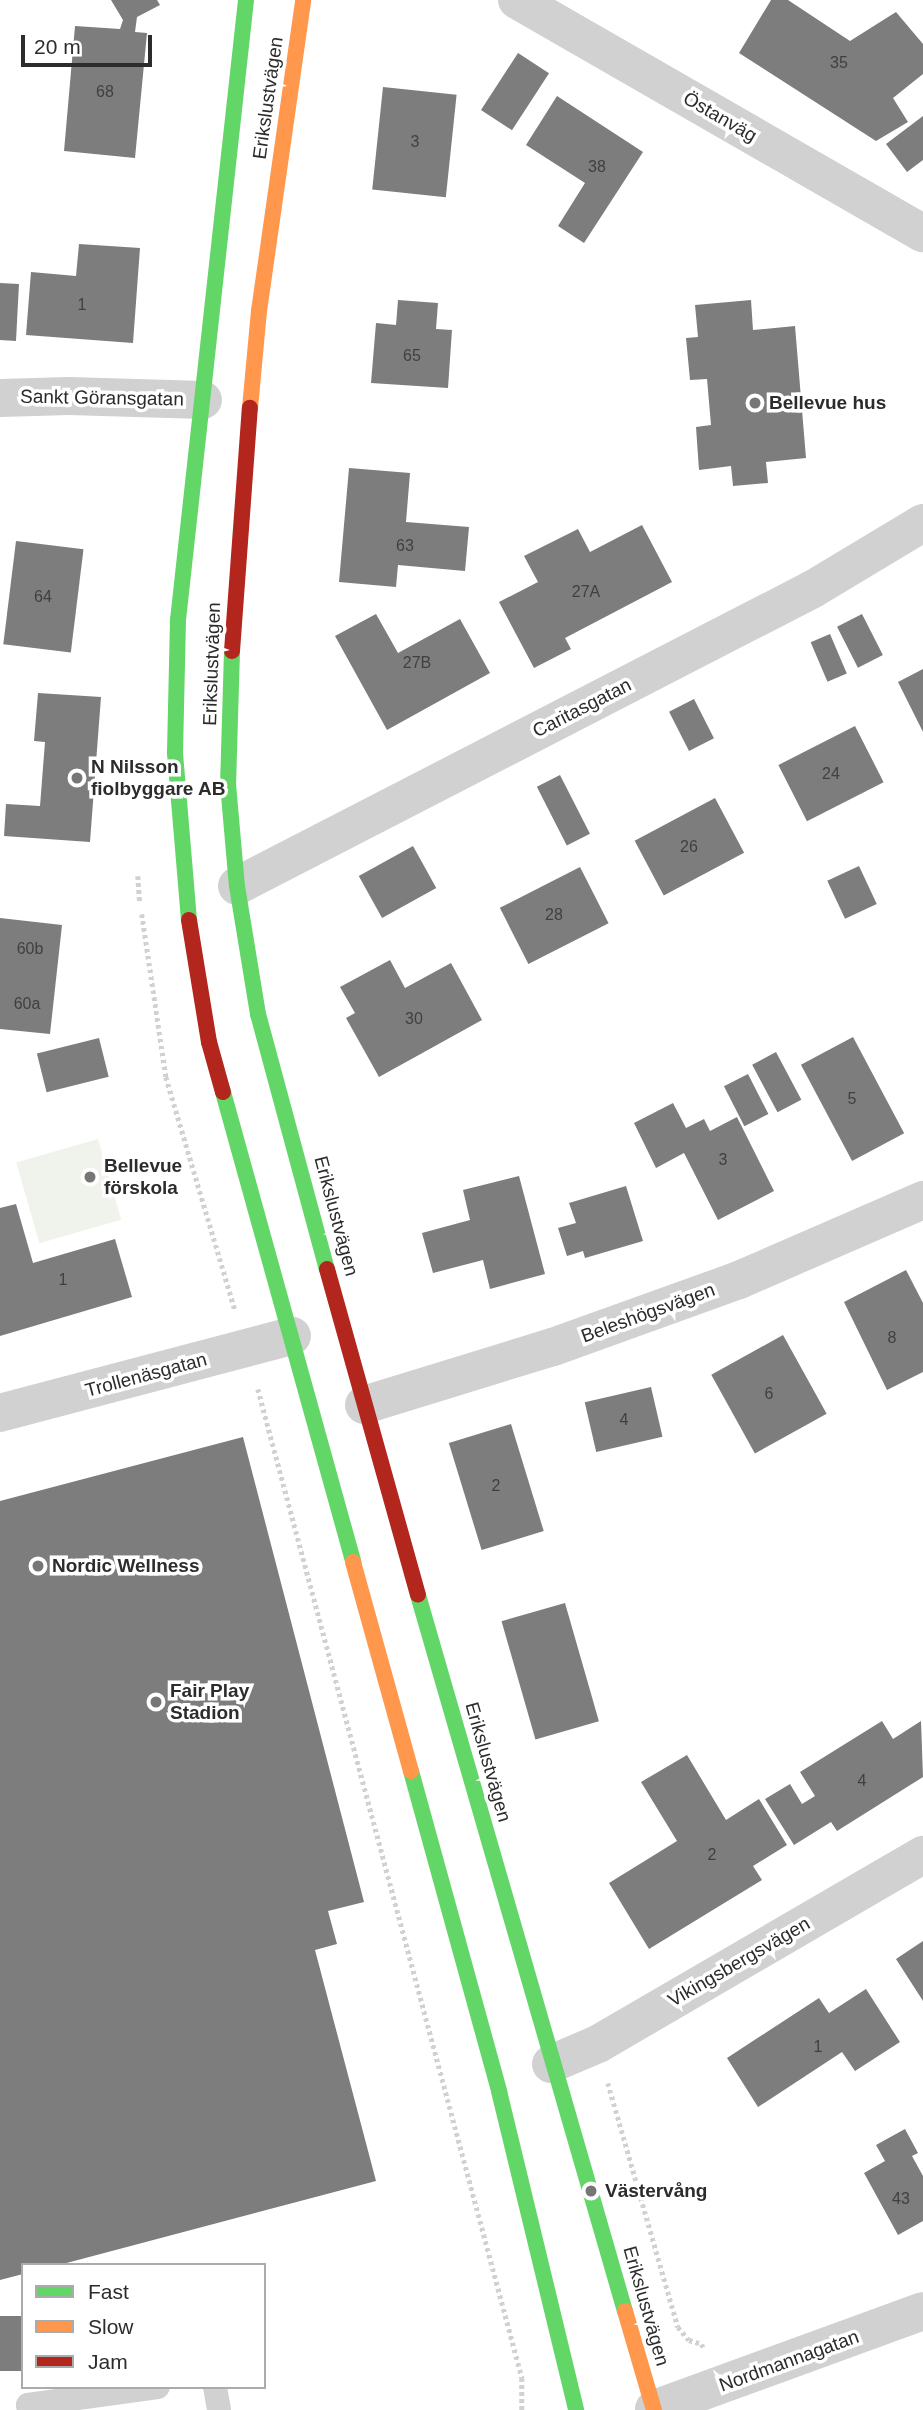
<!DOCTYPE html>
<html>
<head>
<meta charset="utf-8">
<style>
	body { margin:0 }
	#map { position:relative; width:923px; height:2410px; overflow:hidden; background:#fff; font-family:Arial,sans-serif }
	div>[style] { position:absolute }
	[style*='--x'] { left:calc(var(--x)*1px); top:calc(var(--y)*1px); width:calc(var(--w)*1px); rotate:calc(var(--a)*1deg) }
	.green>* { inset:0; background:#eff3eb; transform-origin:0 0 }
	.building>* { inset:0; background:#7d7d7d; transform-origin:0 0 }
	.path>* { height:4.5px; margin-top:-2.25px; transform-origin:0; background:repeating-linear-gradient(90deg,#d1d1d1 0 3.5px,transparent 0 7px) }
	.lane>* { height:24px; margin:-12px; padding:0 12px; transform-origin:12px; border-radius:12px; background:#d1d1d1 }
	.street>* { height:38px; margin:-19px; padding:0 19px; transform-origin:19px; border-radius:19px; background:#d1d1d1 }
	.fast>* { height:16px; margin:-8px; padding:0 8px; transform-origin:8px; border-radius:8px; background:#63d668 }
	.slow>* { height:16px; margin:-8px; padding:0 8px; transform-origin:8px; border-radius:8px; background:#ff974d }
	.jam>* { height:16px; margin:-8px; padding:0 8px; transform-origin:8px; border-radius:8px; background:#b3261e }
	.dots>* { width:19px; height:19px; translate:-50% -50%; box-sizing:border-box; border:4px solid #fff; border-radius:50% }
	span { translate:-50% -50%; white-space:nowrap; text-align:center; line-height:1.15; -webkit-text-stroke:7px #fff; paint-order:stroke }
	.number-label { font-size:16px; color:#404040 }
	.number-label span { -webkit-text-stroke-width:0 }
	.street-label { font-size:19px; color:#2c2c2c }
	.poi-label { font-size:19px; color:#2c2c2c; font-weight:700 }
	.left { translate:0 -50%; text-align:left }
	.legend { position:absolute; left:21px; top:2263px; width:245px; height:126px; box-sizing:border-box; background:#fff; border:2px solid #ababab; margin:0; padding:9px 12px; list-style:none; font-size:21px; color:#2c2c2c }
	.legend li { display:flex; align-items:center; gap:14px; height:35px }
	.legend b { width:35px; border:2px solid #ababab }
	.scale { position:absolute; left:21px; top:35px; width:131px; height:32px; box-sizing:border-box; border:4px solid #2c2c2c; border-top:0; padding-left:9px; font-size:21px; line-height:24px; white-space:nowrap; color:#2c2c2c; -webkit-text-stroke:5px #fff; paint-order:stroke }
</style>
</head>
<body>
<div id="map">
	<div class="green">
		<i style="left:98px;top:1139px;width:84px;height:85px;rotate:74deg"></i>
	</div>
	<div class="building">
		<i style="clip-path:polygon(111px 0,157px 0,160px 5px,137px 17px,135px 32px,147px 33px,135px 158px,64px 151px,75px 26px,120px 29px,123px 20px)"></i>
		<i style="clip-path:polygon(771px 0,788px 0,850px 41px,896px 12px,923px 44px,923px 74px,893px 98px,908px 122px,876px 141px,739px 53px)"></i>
		<i style="left:518px;top:53px;width:37px;height:68px;rotate:33deg"></i>
		<i style="left:383px;top:87px;width:74px;height:103px;rotate:6deg"></i>
		<i style="clip-path:polygon(557px 96px,643px 152px,584px 243px,558px 226px,585px 183px,526px 145px)"></i>
		<i style="clip-path:polygon(923px 116px,923px 160px,907px 172px,886px 144px)"></i>
		<i style="clip-path:polygon(79px 244px,140px 248px,133px 343px,26px 335px,31px 272px,76px 276px)"></i>
		<i style="left:0;top:283px;width:19px;height:57px;rotate:3deg"></i>
		<i style="clip-path:polygon(398px 300px,438px 303px,436px 329px,452px 330px,448px 388px,371px 383px,376px 323px,396px 325px)"></i>
		<i style="clip-path:polygon(751px 300px,753px 330px,795px 326px,806px 458px,766px 462px,768px 483px,733px 486px,731px 466px,699px 470px,696px 427px,711px 425px,707px 379px,690px 380px,686px 338px,698px 337px,695px 305px)"></i>
		<i style="clip-path:polygon(349px 468px,410px 473px,406px 522px,469px 527px,465px 571px,398px 565px,396px 587px,339px 582px)"></i>
		<i style="clip-path:polygon(642px 525px,672px 582px,565px 638px,571px 649px,534px 668px,499px 602px,538px 582px,524px 556px,578px 529px,590px 552px)"></i>
		<i style="left:16px;top:541px;width:68px;height:104px;rotate:7deg"></i>
		<i style="clip-path:polygon(376px 614px,398px 653px,460px 619px,490px 673px,387px 730px,335px 636px)"></i>
		<i style="left:862px;top:614px;width:46px;height:28px;rotate:63deg"></i>
		<i style="left:830px;top:634px;width:43px;height:21px;rotate:67deg"></i>
		<i style="clip-path:polygon(923px 669px,923px 732px,898px 682px)"></i>
		<i style="clip-path:polygon(38px 693px,101px 697px,90px 842px,4px 836px,6px 804px,40px 806px,45px 742px,34px 741px)"></i>
		<i style="left:694px;top:699px;width:44px;height:28px;rotate:63deg"></i>
		<i style="left:855px;top:726px;width:63px;height:86px;rotate:63deg"></i>
		<i style="left:560px;top:775px;width:66px;height:26px;rotate:63deg"></i>
		<i style="left:715px;top:798px;width:62px;height:91px;rotate:62deg"></i>
		<i style="left:413px;top:846px;width:48px;height:62px;rotate:61deg"></i>
		<i style="left:859px;top:866px;width:42px;height:35px;rotate:65deg"></i>
		<i style="left:580px;top:867px;width:63px;height:90px;rotate:63deg"></i>
		<i style="clip-path:polygon(0 918px,62px 925px,50px 1034px,0 1029px)"></i>
		<i style="clip-path:polygon(390px 960px,405px 988px,451px 963px,482px 1020px,379px 1077px,346px 1018px,355px 1013px,340px 987px)"></i>
		<i style="left:853px;top:1037px;width:109px;height:59px;rotate:62deg"></i>
		<i style="left:99px;top:1038px;width:40px;height:64px;rotate:76deg"></i>
		<i style="left:776px;top:1052px;width:54px;height:27px;rotate:62deg"></i>
		<i style="left:748px;top:1074px;width:45px;height:27px;rotate:63deg"></i>
		<i style="clip-path:polygon(673px 1103px,686px 1128px,704px 1119px,710px 1131px,737px 1117px,774px 1191px,718px 1220px,684px 1153px,656px 1168px,634px 1123px)"></i>
		<i style="clip-path:polygon(519px 1176px,545px 1274px,490px 1289px,483px 1260px,433px 1273px,422px 1233px,470px 1220px,463px 1190px)"></i>
		<i style="clip-path:polygon(626px 1186px,643px 1241px,585px 1258px,583px 1251px,567px 1256px,558px 1228px,576px 1223px,569px 1203px)"></i>
		<i style="clip-path:polygon(16px 1204px,33px 1263px,115px 1239px,132px 1297px,0 1336px,0 1208px)"></i>
		<i style="clip-path:polygon(906px 1270px,923px 1303px,923px 1372px,887px 1390px,844px 1302px)"></i>
		<i style="left:783px;top:1335px;width:90px;height:82px;rotate:61deg"></i>
		<i style="left:651px;top:1387px;width:51px;height:68px;rotate:77deg"></i>
		<i style="left:511px;top:1424px;width:112px;height:65px;rotate:73deg"></i>
		<i style="clip-path:polygon(243px 1437px,364px 1902px,328px 1911px,337px 1944px,315px 1950px,376px 2181px,59px 2265px,23px 2265px,23px 2274px,0 2280px,0 1501px)"></i>
		<i style="left:565px;top:1603px;width:123px;height:66px;rotate:74deg"></i>
		<i style="clip-path:polygon(882px 1721px,893px 1739px,921px 1721px,923px 1777px,837px 1831px,831px 1822px,794px 1845px,765px 1799px,790px 1784px,802px 1804px,815px 1796px,800px 1772px)"></i>
		<i style="clip-path:polygon(687px 1755px,726px 1820px,759px 1799px,787px 1845px,753px 1866px,762px 1880px,649px 1949px,609px 1883px,677px 1841px,641px 1782px)"></i>
		<i style="clip-path:polygon(923px 1941px,923px 2001px,896px 1959px)"></i>
		<i style="clip-path:polygon(866px 1989px,900px 2042px,855px 2071px,842px 2052px,758px 2107px,727px 2058px,819px 1998px,829px 2013px)"></i>
		<i style="clip-path:polygon(905px 2129px,918px 2153px,912px 2156px,923px 2176px,923px 2221px,898px 2235px,864px 2173px,885px 2161px,876px 2145px)"></i>
		<i style="left:23px;top:2316px;width:55px;height:23px;rotate:90deg"></i>
	</div>
	<div class="path">
		<i style="--x:138;--y:876;--w:26;--a:86"></i>
		<i style="--x:142;--y:914;--w:165;--a:81.6"></i>
		<i style="--x:166;--y:1077;--w:243;--a:73.5"></i>
		<i style="--x:258;--y:1389;--w:1024;--a:75.05"></i>
		<i style="--x:522;--y:2378;--w:32;--a:90"></i>
		<i style="--x:608;--y:2083;--w:254;--a:74"></i>
		<i style="--x:678;--y:2327;--w:17;--a:50"></i>
		<i style="--x:689;--y:2340;--w:14;--a:17"></i>
		<i style="--x:702;--y:2344;--w:4;--a:76"></i>
	</div>
	<div class="lane">
		<i style="--x:215;--y:2387;--w:23;--a:80"></i>
		<i style="--x:29;--y:2410;--w:5;--a:-101"></i>
		<i style="--x:28;--y:2405;--w:131;--a:-7.9"></i>
	</div>
	<div class="street">
		<i style="--x:517;--y:0;--w:468;--a:29.9"></i>
		<i style="--x:0;--y:398;--w:69;--a:-1.7"></i>
		<i style="--x:69;--y:396;--w:134;--a:1.7"></i>
		<i style="--x:237;--y:886;--w:648;--a:-27.28"></i>
		<i style="--x:813;--y:589;--w:128;--a:-31"></i>
		<i style="--x:364;--y:1405;--w:198;--a:-17.1"></i>
		<i style="--x:553;--y:1347;--w:198;--a:-19.8"></i>
		<i style="--x:739;--y:1280;--w:201;--a:-23.5"></i>
		<i style="--x:0;--y:1413;--w:302;--a:-14.8"></i>
		<i style="--x:551;--y:2064;--w:51;--a:-23.1"></i>
		<i style="--x:598;--y:2044;--w:376;--a:-30.2"></i>
		<i style="--x:654;--y:2409;--w:286;--a:-20"></i>
	</div>
	<div class="fast">
		<i style="--x:232;--y:651;--w:133;--a:91.7"></i>
		<i style="--x:228;--y:784;--w:102;--a:85"></i>
		<i style="--x:237;--y:886;--w:130;--a:80.7"></i>
		<i style="--x:258;--y:1014;--w:264;--a:74.9"></i>
		<i style="--x:189;--y:920;--w:169;--a:-94.8"></i>
		<i style="--x:175;--y:752;--w:132;--a:-88.7"></i>
		<i style="--x:178;--y:620;--w:624;--a:-83.74"></i>
		<i style="--x:223;--y:1092;--w:488;--a:74.5"></i>
		<i style="--x:418;--y:1595;--w:745;--a:73.88"></i>
		<i style="--x:411;--y:1771;--w:332;--a:74.6"></i>
		<i style="--x:499;--y:2091;--w:328;--a:76.4"></i>
	</div>
	<div class="slow">
		<i style="--x:250;--y:408;--w:97;--a:-84.7"></i>
		<i style="--x:259;--y:311;--w:314;--a:-81.9"></i>
		<i style="--x:353;--y:1562;--w:217;--a:74.5"></i>
		<i style="--x:625;--y:2311;--w:103;--a:73.7"></i>
	</div>
	<div class="jam">
		<i style="--x:232;--y:651;--w:244;--a:-85.8"></i>
		<i style="--x:189;--y:920;--w:124;--a:80.7"></i>
		<i style="--x:209;--y:1042;--w:52;--a:74.4"></i>
		<i style="--x:327;--y:1269;--w:338;--a:74.4"></i>
	</div>
	<div class="dots">
		<i style="left:755px;top:403px;background:#767676"></i>
		<i style="left:77px;top:778px;background:#767676"></i>
		<i style="left:90px;top:1177px;background:#767676"></i>
		<i style="left:38px;top:1566px;background:#767676"></i>
		<i style="left:156px;top:1702px;background:#767676"></i>
		<i style="left:591px;top:2191px;background:#767676"></i>
	</div>
	<div class="number-label">
		<span style="left:839px;top:63px">35</span>
		<span style="left:105px;top:92px">68</span>
		<span style="left:415px;top:142px">3</span>
		<span style="left:597px;top:167px">38</span>
		<span style="left:82px;top:305px">1</span>
		<span style="left:412px;top:356px">65</span>
		<span style="left:405px;top:546px">63</span>
		<span style="left:586px;top:592px">27A</span>
		<span style="left:43px;top:597px">64</span>
		<span style="left:417px;top:663px">27B</span>
		<span style="left:831px;top:774px">24</span>
		<span style="left:689px;top:847px">26</span>
		<span style="left:554px;top:915px">28</span>
		<span style="left:30px;top:949px">60b</span>
		<span style="left:27px;top:1004px">60a</span>
		<span style="left:414px;top:1019px">30</span>
		<span style="left:852px;top:1099px">5</span>
		<span style="left:723px;top:1160px">3</span>
		<span style="left:63px;top:1280px">1</span>
		<span style="left:892px;top:1338px">8</span>
		<span style="left:769px;top:1394px">6</span>
		<span style="left:624px;top:1420px">4</span>
		<span style="left:496px;top:1486px">2</span>
		<span style="left:862px;top:1781px">4</span>
		<span style="left:712px;top:1855px">2</span>
		<span style="left:818px;top:2047px">1</span>
		<span style="left:901px;top:2199px">43</span>
	</div>
	<div class="street-label">
		<span style="left:268px;top:98px;rotate:-82deg">Erikslustvägen</span>
		<span style="left:720px;top:117px;rotate:30deg">Östanväg</span>
		<span style="left:102px;top:398px;rotate:1deg">Sankt Göransgatan</span>
		<span style="left:212px;top:664px;rotate:-88deg">Erikslustvägen</span>
		<span style="left:582px;top:708px;rotate:-27deg">Caritasgatan</span>
		<span style="left:336px;top:1216px;rotate:75deg">Erikslustvägen</span>
		<span style="left:648px;top:1313px;rotate:-20deg">Beleshögsvägen</span>
		<span style="left:146px;top:1375px;rotate:-15deg">Trollenäsgatan</span>
		<span style="left:488px;top:1762px;rotate:74deg">Erikslustvägen</span>
		<span style="left:739px;top:1962px;rotate:-30deg">Vikingsbergsvägen</span>
		<span style="left:646px;top:2306px;rotate:74deg">Erikslustvägen</span>
		<span style="left:789px;top:2361px;rotate:-20deg">Nordmannagatan</span>
	</div>
	<div class="poi-label">
		<span class="left" style="left:769px;top:403px">Bellevue hus</span>
		<span class="left" style="left:91px;top:778px">N Nilsson<br>fiolbyggare AB</span>
		<span class="left" style="left:104px;top:1177px">Bellevue<br>förskola</span>
		<span class="left" style="left:52px;top:1566px">Nordic Wellness</span>
		<span class="left" style="left:170px;top:1702px">Fair Play<br>Stadion</span>
		<span class="left" style="left:605px;top:2191px">Västervång</span>
	</div>
	<ul class="legend">
	<li><b style="height:9px;background:#63d668"></b>Fast</li>
	<li><b style="height:9px;background:#ff974d"></b>Slow</li>
	<li><b style="height:9px;background:#b3261e"></b>Jam</li>
	</ul>
	<div class="scale">20 m</div>
</div>
</body>
</html>
